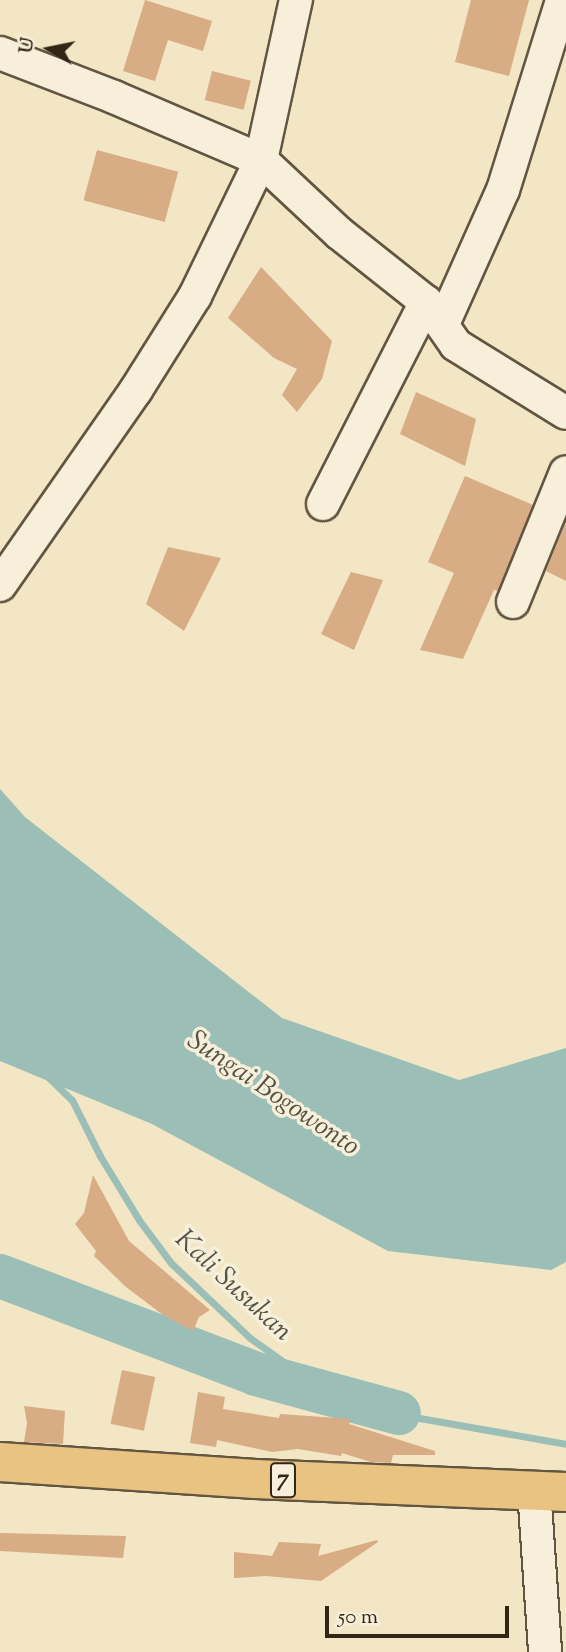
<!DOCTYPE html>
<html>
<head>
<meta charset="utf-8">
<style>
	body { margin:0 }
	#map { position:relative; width:566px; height:1652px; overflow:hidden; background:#f2e6c5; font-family:"Sorts Mill Goudy",serif }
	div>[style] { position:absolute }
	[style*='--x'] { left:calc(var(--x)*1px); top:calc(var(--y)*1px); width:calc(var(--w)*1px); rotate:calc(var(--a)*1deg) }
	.water>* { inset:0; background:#9bbfb6 }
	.stream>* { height:7px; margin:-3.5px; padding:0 3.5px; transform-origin:3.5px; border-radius:3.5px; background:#9bbfb6 }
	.river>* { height:44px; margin:-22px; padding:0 22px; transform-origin:22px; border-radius:22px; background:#9bbfb6 }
	.building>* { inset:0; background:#d8ac85; transform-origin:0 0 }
	.roads { filter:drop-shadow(2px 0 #625541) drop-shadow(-2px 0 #625541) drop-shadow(0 2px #625541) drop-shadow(0 -2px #625541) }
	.minor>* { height:32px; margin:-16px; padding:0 16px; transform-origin:16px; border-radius:16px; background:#f7efd9 }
	.highway>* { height:38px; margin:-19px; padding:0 19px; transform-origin:19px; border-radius:19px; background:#e9c382 }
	span { translate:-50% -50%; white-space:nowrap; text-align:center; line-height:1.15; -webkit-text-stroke:7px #f7efd9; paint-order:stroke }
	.shield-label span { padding:2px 5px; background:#f7efd9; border:2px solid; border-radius:5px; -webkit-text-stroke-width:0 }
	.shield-label { font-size:24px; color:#322515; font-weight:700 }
	.water-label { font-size:28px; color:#525345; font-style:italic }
	.north { position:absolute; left:14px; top:14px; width:70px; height:70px; -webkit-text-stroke:5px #f7efd9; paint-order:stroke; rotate:279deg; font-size:19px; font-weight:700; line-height:28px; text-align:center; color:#322515 }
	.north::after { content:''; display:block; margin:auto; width:24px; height:32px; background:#322515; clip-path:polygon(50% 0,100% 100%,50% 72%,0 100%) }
	.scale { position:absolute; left:325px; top:1606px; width:184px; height:32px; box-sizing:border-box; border:4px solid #322515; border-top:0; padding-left:9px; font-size:21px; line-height:24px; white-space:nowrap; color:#322515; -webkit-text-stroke:5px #f7efd9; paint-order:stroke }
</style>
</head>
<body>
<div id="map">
	<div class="water">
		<i style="clip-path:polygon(0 789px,25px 817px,282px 1018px,459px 1080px,566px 1048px,566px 1262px,551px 1270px,388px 1251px,152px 1124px,0 1061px)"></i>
	</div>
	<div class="stream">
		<i style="--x:48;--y:1077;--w:33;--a:44"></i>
		<i style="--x:72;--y:1100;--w:63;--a:63.4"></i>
		<i style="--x:100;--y:1156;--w:75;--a:58.6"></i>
		<i style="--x:139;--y:1220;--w:54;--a:53.3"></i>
		<i style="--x:171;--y:1263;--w:109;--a:43.5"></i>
		<i style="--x:250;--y:1338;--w:59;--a:35.3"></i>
		<i style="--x:298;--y:1372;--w:118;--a:21.8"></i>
		<i style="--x:408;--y:1416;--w:160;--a:10"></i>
	</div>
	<div class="river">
		<i style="--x:0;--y:1276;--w:274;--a:20.9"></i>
		<i style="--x:256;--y:1374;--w:148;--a:15.3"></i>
	</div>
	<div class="building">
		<i style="clip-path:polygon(145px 0,212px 21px,203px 51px,168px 40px,155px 81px,123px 71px)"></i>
		<i style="clip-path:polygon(471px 0,529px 0,509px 76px,455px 62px)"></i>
		<i style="left:212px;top:71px;width:40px;height:30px;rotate:14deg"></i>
		<i style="left:97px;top:150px;width:84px;height:52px;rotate:15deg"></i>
		<i style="clip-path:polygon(261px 267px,332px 341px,322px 379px,297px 412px,282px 395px,297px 369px,274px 358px,228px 318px)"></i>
		<i style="clip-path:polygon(416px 392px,476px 419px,465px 466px,400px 434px)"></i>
		<i style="clip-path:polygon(465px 476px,533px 505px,498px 591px,494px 590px,463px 659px,420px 650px,454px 573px,428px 562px)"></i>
		<i style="clip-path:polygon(566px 521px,566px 581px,546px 571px)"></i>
		<i style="clip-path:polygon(168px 547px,221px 558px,184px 631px,146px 604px)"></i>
		<i style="clip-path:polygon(351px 572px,383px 580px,354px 650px,321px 634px)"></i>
		<i style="clip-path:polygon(93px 1175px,129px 1241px,210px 1310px,199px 1317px,193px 1331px,163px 1315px,126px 1287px,94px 1256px,96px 1251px,75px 1224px,84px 1213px)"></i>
		<i style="left:122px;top:1370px;width:34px;height:55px;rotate:12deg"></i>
		<i style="clip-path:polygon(198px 1392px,225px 1397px,223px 1409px,279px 1418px,280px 1414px,351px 1419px,349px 1424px,435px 1451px,435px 1455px,393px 1455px,391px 1463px,371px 1462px,342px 1453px,341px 1456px,298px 1449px,272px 1452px,217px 1440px,216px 1447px,190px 1443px)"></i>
		<i style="clip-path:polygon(24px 1406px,65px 1411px,63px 1444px,24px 1442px,27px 1423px)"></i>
		<i style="clip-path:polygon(0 1533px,126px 1536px,123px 1558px,0 1551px)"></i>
		<i style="clip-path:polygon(377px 1540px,378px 1542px,321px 1581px,266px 1576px,234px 1578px,234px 1552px,272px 1556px,279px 1542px,321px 1544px,318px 1556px)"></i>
	</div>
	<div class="roads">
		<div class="minor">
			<i style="--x:0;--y:53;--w:122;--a:21.1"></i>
			<i style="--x:114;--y:97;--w:160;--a:23.2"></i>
			<i style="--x:261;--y:160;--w:107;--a:43.1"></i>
			<i style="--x:339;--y:233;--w:111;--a:38.4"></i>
			<i style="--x:426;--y:302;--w:52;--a:55.1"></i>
			<i style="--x:456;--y:345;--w:129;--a:31.7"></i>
			<i style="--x:443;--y:324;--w:147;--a:-65.9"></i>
			<i style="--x:503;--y:190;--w:199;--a:-72.7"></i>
			<i style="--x:323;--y:504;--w:227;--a:-63"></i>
			<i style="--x:0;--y:585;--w:238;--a:-55.1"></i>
			<i style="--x:136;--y:390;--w:111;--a:-57.9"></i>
			<i style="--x:195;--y:296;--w:151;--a:-64.1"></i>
			<i style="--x:261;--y:160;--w:164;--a:-77.7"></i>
			<i style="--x:513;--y:602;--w:140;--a:-67.8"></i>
			<i style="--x:534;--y:1489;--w:163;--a:86.1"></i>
		</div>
		<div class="highway">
			<i style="--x:0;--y:1462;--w:256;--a:3.8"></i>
			<i style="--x:255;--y:1479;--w:311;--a:2.4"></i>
		</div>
	</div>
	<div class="shield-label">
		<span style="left:283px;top:1480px">7</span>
	</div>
	<div class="water-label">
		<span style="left:273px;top:1094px;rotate:34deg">Sungai Bogowonto</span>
		<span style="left:233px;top:1286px;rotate:43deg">Kali Susukan</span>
	</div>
	<div class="north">U</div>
	<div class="scale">50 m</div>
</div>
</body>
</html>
